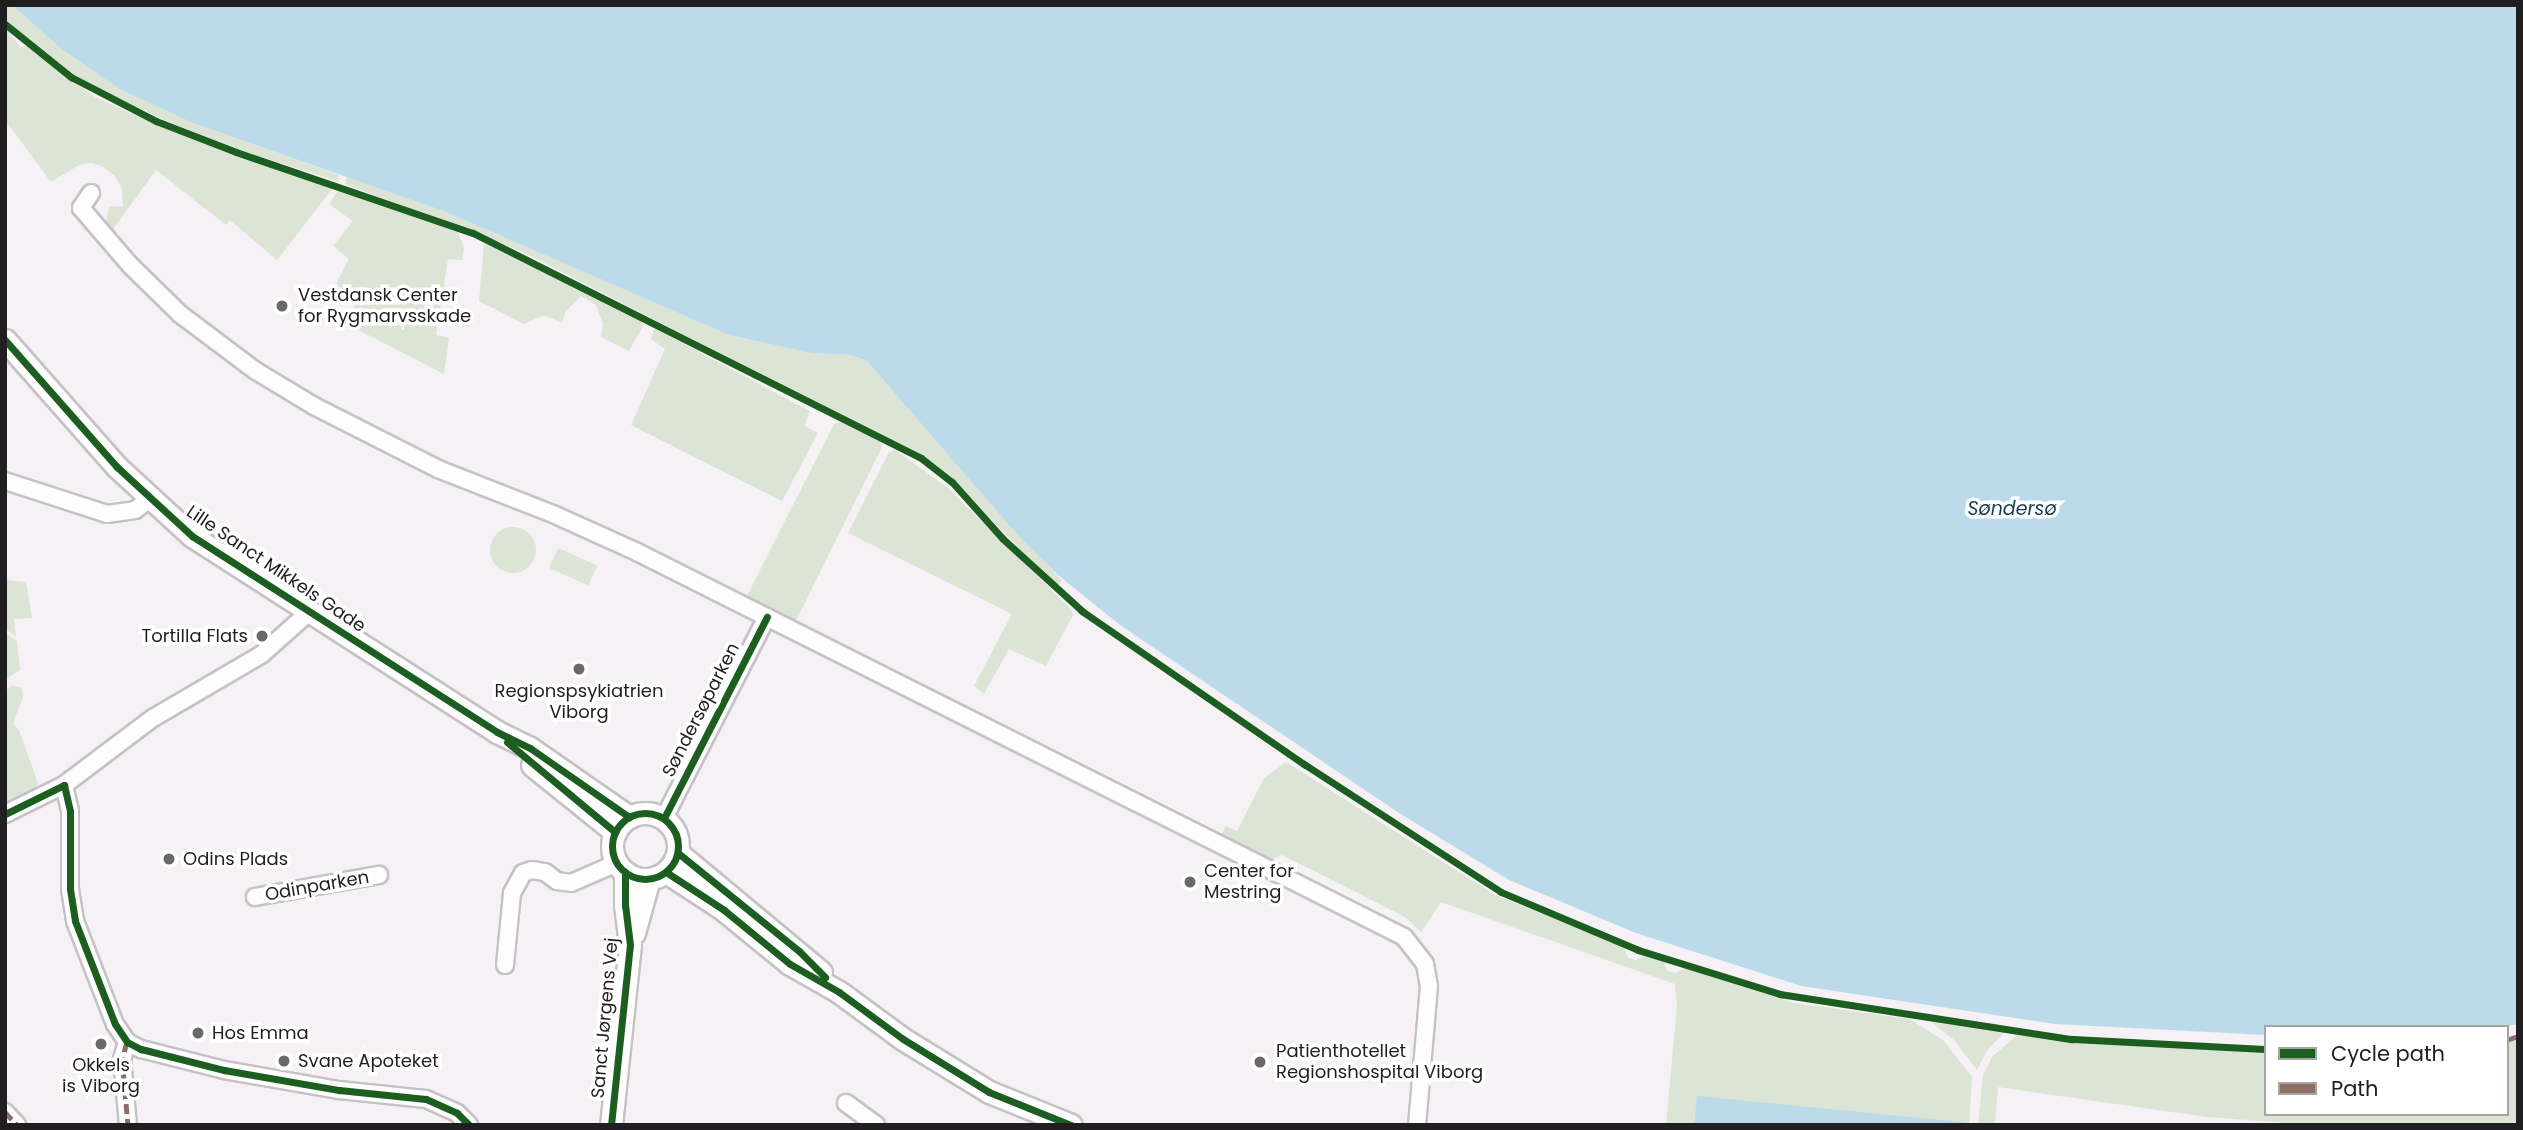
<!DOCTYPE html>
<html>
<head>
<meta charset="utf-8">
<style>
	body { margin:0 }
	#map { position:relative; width:2523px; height:1130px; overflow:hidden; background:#f5f1f5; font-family:Poppins,sans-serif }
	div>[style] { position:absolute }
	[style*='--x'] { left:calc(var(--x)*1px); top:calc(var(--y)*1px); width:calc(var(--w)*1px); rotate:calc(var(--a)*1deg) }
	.green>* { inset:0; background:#dce4d5; transform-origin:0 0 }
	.round { border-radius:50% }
	.water>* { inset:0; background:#bbdbea }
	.roads { filter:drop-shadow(2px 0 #c5c2c5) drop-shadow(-2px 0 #c5c2c5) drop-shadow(0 2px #c5c2c5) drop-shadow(0 -2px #c5c2c5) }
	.street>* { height:16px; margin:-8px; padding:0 8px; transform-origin:8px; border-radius:8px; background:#fefdfe }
	.secondary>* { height:21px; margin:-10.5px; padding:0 10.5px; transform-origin:10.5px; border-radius:10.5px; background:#fefdfe }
	.secondary>.ring { margin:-10.5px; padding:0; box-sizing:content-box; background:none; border:21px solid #fefdfe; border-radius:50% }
	.quiet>* { height:5px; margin-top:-2.5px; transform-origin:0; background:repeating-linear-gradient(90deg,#8d6e63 0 10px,transparent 0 15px) }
	.cycleway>* { height:7px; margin:-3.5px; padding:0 3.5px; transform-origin:3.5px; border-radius:3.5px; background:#1b5e20 }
	.cycleway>.ring { margin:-3.5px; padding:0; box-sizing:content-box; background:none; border:7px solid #1b5e20; border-radius:50% }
	.dots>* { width:19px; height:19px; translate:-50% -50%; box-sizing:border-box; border:4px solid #fff; border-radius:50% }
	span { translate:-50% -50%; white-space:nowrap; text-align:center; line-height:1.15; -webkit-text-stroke:7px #fff; paint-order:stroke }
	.poi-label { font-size:18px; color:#201e20 }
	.left { translate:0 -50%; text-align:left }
	.right { translate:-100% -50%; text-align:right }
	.street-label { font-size:18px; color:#201e20 }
	.water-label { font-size:19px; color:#153f4e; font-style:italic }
	.frame { position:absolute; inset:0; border:7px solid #201e20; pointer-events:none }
	.legend { position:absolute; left:2264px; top:1025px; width:245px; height:91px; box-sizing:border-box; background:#fff; border:2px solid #a6a5a6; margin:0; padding:9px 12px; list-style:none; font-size:21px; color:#201e20 }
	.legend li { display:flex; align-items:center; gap:14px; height:35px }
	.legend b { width:35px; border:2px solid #a6a5a6 }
</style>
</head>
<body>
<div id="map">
	<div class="green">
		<i style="clip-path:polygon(5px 5px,12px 5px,58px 46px,193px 123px,339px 175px,337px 181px,243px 151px,162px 119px,81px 80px,38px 49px,5px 19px)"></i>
		<i style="clip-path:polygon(5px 28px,21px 47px,25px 46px,95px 97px,152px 123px,333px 188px,277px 260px,230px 220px,226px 225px,156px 170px,111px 232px,106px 223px,109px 206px,123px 207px,122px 189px,115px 176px,102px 166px,91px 163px,79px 165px,51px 182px,5px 120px)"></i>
		<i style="clip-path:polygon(347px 177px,446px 212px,729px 335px,811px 353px,851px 355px,867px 361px,1062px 581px,1057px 587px,955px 483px,930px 461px,523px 252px,345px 184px)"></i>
		<i style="clip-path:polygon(339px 189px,457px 231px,464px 247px,462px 260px,448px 259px,436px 335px,449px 338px,444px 374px,345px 323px,356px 303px,334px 288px,349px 259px,333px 246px,353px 221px,329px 204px)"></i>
		<i style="clip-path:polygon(484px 243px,641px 320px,643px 326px,629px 351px,601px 337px,603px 324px,596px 305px,581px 296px,566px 311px,562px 323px,544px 315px,524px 324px,479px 301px)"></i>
		<i style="clip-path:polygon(654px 328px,810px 411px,804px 426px,818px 433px,782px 501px,631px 425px,665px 349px,651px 339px)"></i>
		<i style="clip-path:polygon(840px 422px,880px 441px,882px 447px,795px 623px,746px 598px,834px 424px)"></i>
		<i style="clip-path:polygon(895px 450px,948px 488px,1072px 610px,1073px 615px,1046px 666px,1009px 649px,984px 694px,974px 686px,1012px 614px,848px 533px,889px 452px)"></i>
		<i class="round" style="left:490px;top:527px;width:46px;height:46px"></i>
		<i style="left:558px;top:548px;width:43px;height:22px;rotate:24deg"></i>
		<i style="clip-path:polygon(5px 580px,26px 582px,32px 618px,14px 619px,16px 637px,5px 628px)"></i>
		<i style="clip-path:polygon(5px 633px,17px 641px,20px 670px,5px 680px)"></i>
		<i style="clip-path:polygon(13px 685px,22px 688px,23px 697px,13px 723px,19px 730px,38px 783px,34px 791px,5px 804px,5px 691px)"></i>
		<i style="clip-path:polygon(1286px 762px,1495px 895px,1623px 946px,1628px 958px,1636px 960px,1645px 955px,1664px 961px,1667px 971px,1676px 973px,1685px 968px,1794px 1003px,1909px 1019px,1943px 1040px,1972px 1077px,1969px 1125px,1666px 1125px,1677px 1006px,1675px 984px,1441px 902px,1421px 932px,1405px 917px,1282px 855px,1269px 861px,1220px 837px,1226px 826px,1237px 831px,1264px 778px)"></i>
		<i style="clip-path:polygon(1931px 1022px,2004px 1033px,1988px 1049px,1977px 1070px,1954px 1040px)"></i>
		<i style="clip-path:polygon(2017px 1035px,2076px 1042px,2266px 1051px,2266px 1114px,2507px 1114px,2507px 1043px,2518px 1040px,2518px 1125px,2314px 1125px,2207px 1117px,1998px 1087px,1995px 1125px,1978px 1125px,1983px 1075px,1992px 1057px)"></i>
	</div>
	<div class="water">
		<i style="clip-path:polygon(12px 5px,2518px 5px,2518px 1024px,2504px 1027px,2266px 1027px,2266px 1035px,2055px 1024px,1801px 986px,1636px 933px,1509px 880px,1399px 813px,1120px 625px,1058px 575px,1017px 534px,867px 361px,851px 355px,811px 353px,729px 335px,446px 212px,193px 123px,118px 88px,58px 46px)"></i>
		<i style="clip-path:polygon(1697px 1096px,1962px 1122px,1961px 1125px,1694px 1125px)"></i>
	</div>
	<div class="roads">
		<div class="street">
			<i style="--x:91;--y:193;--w:18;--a:124"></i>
			<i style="--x:81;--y:208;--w:75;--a:49.3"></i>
			<i style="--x:130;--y:265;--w:70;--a:44.4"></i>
			<i style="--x:180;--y:314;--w:95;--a:36.9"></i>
			<i style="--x:256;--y:371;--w:68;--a:31.1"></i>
			<i style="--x:314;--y:406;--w:139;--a:26.9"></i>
			<i style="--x:438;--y:469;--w:123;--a:21.4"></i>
			<i style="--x:553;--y:514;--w:92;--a:24.3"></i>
			<i style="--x:637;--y:552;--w:858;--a:26.65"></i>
			<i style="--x:1404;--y:937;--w:34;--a:52"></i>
			<i style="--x:1425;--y:964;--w:22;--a:80"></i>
			<i style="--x:1429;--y:986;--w:140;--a:94.9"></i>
			<i style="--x:5;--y:481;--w:107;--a:17.9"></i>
			<i style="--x:107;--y:514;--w:28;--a:-8"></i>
			<i style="--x:135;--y:510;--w:19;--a:-36"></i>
			<i style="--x:64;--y:785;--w:27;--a:77"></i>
			<i style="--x:70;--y:811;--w:78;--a:90"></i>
			<i style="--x:70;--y:889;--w:32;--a:81"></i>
			<i style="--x:75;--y:921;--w:110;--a:68.8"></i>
			<i style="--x:115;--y:1024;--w:22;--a:56"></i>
			<i style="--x:127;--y:1042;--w:16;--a:27"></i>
			<i style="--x:141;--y:1049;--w:86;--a:14.2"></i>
			<i style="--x:224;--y:1070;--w:117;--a:9.9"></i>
			<i style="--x:339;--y:1090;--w:87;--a:5.9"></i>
			<i style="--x:426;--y:1099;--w:34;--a:24"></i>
			<i style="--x:457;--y:1113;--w:17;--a:45"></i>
			<i style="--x:5;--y:814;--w:66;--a:-26.2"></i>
			<i style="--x:64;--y:785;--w:111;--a:-37"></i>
			<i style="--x:153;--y:718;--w:125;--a:-30.3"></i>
			<i style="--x:261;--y:655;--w:63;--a:-41.8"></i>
			<i style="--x:664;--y:818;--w:226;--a:-62.9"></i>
			<i style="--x:255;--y:897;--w:126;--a:-10.1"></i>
			<i style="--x:505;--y:965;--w:72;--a:-84.4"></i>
			<i style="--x:512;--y:893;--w:23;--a:-61"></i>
			<i style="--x:523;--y:873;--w:9;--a:-18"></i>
			<i style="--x:532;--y:870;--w:13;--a:9"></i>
			<i style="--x:545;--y:872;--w:15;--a:37"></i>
			<i style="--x:557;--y:881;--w:14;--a:8"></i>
			<i style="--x:571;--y:883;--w:50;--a:-23.5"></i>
			<i style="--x:127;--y:1042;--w:18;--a:106"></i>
			<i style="--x:122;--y:1059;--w:66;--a:84.8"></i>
			<i style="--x:846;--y:1103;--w:37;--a:36"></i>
			<i style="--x:5;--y:1112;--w:18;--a:47"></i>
		</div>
		<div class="secondary">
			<i style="--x:5;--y:340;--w:169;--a:48.6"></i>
			<i style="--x:117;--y:467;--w:102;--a:42.6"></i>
			<i style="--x:192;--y:536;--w:363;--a:32.7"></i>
			<i style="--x:497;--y:732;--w:37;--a:26"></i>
			<i style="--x:530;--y:748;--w:121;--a:34.9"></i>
			<i style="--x:532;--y:765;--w:107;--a:38.9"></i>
			<i class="ring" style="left:612px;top:813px;width:45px;height:45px"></i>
			<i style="--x:678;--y:853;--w:186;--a:39.8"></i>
			<i style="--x:666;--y:872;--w:69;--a:33.2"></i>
			<i style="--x:724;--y:910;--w:85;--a:39.3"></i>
			<i style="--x:790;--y:964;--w:56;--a:29.7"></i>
			<i style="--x:839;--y:992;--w:79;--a:36.3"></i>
			<i style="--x:903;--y:1039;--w:101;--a:31.6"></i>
			<i style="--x:989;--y:1092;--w:88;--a:21.9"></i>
			<i style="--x:634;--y:933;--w:56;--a:-74.5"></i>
			<i style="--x:611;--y:1125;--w:181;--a:-84"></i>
			<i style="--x:630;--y:945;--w:39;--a:-97"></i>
			<i style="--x:625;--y:906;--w:34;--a:-90"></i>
		</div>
	</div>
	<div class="quiet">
		<i style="--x:2507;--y:1040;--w:12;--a:-20"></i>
		<i style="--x:127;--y:1042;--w:18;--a:106"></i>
		<i style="--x:122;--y:1059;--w:66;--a:84.8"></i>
		<i style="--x:5;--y:1112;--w:18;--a:47"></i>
	</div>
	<div class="cycleway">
		<i style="--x:5;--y:24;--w:85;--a:38.8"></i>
		<i style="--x:71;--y:77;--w:96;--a:27.4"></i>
		<i style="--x:156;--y:121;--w:86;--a:21.2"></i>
		<i style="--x:236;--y:152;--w:250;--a:18.9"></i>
		<i style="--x:473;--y:233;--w:501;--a:26.67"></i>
		<i style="--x:921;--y:458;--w:39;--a:38"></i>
		<i style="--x:952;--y:482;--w:76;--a:48.2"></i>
		<i style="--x:1003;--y:539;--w:107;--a:42.3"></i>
		<i style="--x:1082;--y:611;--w:270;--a:34.6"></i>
		<i style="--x:1304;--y:764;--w:235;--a:33"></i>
		<i style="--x:1501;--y:892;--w:149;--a:22.9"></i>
		<i style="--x:1638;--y:950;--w:149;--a:17.2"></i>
		<i style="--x:1780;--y:994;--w:295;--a:8.8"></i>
		<i style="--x:2072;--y:1039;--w:194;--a:3"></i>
		<i style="--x:5;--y:340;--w:169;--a:48.6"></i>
		<i style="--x:117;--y:467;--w:102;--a:42.6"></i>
		<i style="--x:192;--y:536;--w:363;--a:32.7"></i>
		<i style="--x:497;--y:732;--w:37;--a:26"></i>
		<i style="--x:530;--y:748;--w:121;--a:34.9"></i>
		<i style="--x:507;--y:742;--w:141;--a:39.8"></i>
		<i class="ring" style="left:612px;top:813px;width:59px;height:59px"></i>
		<i style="--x:5;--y:814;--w:66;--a:-26.2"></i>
		<i style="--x:64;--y:785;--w:27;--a:77"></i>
		<i style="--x:70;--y:811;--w:78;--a:90"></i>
		<i style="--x:70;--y:889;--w:32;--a:81"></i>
		<i style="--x:75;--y:921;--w:110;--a:68.8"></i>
		<i style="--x:115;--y:1024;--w:22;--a:56"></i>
		<i style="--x:127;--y:1042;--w:16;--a:27"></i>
		<i style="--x:141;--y:1049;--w:86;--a:14.2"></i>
		<i style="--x:224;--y:1070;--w:117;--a:9.9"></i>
		<i style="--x:339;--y:1090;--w:87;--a:5.9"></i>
		<i style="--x:426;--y:1099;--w:34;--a:24"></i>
		<i style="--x:457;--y:1113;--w:17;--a:45"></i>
		<i style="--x:664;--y:818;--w:226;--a:-62.9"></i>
		<i style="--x:678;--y:853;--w:156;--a:39"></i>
		<i style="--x:799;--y:951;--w:37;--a:45"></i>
		<i style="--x:666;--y:872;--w:69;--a:33.2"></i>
		<i style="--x:724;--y:910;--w:85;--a:39.3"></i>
		<i style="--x:790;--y:964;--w:56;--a:29.7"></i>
		<i style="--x:839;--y:992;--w:79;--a:36.3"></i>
		<i style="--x:903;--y:1039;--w:101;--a:31.6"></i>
		<i style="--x:989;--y:1092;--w:88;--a:21.9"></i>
		<i style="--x:611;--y:1125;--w:181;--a:-84"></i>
		<i style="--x:630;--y:945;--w:39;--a:-97"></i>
		<i style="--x:625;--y:906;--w:34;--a:-90"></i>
	</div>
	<div class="dots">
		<i style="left:282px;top:306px;background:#6b686b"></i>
		<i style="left:262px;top:636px;background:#6b686b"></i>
		<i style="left:579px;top:669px;background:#6b686b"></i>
		<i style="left:169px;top:859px;background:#6b686b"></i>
		<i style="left:1190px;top:882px;background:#6b686b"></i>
		<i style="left:198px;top:1033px;background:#6b686b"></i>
		<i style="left:101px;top:1044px;background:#6b686b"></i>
		<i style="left:284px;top:1061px;background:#6b686b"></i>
		<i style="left:1260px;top:1062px;background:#6b686b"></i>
	</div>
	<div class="poi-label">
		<span class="left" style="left:298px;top:306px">Vestdansk Center<br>for Rygmarvsskade</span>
		<span class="right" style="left:248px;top:636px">Tortilla Flats</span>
		<span style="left:579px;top:702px">Regionspsykiatrien<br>Viborg</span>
		<span class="left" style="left:183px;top:859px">Odins Plads</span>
		<span class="left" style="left:1204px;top:882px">Center for<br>Mestring</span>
		<span class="left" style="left:212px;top:1033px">Hos Emma</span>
		<span class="left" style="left:1276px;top:1062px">Patienthotellet<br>Regionshospital Viborg</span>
		<span class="left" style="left:298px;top:1061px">Svane Apoteket</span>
		<span style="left:101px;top:1076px">Okkels<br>is Viborg</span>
	</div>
	<div class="street-label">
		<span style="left:276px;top:569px;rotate:34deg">Lille Sanct Mikkels Gade</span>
		<span style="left:701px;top:710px;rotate:-63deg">Søndersøparken</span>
		<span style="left:317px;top:886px;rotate:-10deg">Odinparken</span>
		<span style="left:605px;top:1018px;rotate:-85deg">Sanct Jørgens Vej</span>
	</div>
	<div class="water-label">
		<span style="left:2012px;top:509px">Søndersø</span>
	</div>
	<div class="frame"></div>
	<ul class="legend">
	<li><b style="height:9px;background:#1b5e20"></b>Cycle path</li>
	<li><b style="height:9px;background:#8d6e63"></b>Path</li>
	</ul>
</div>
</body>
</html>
